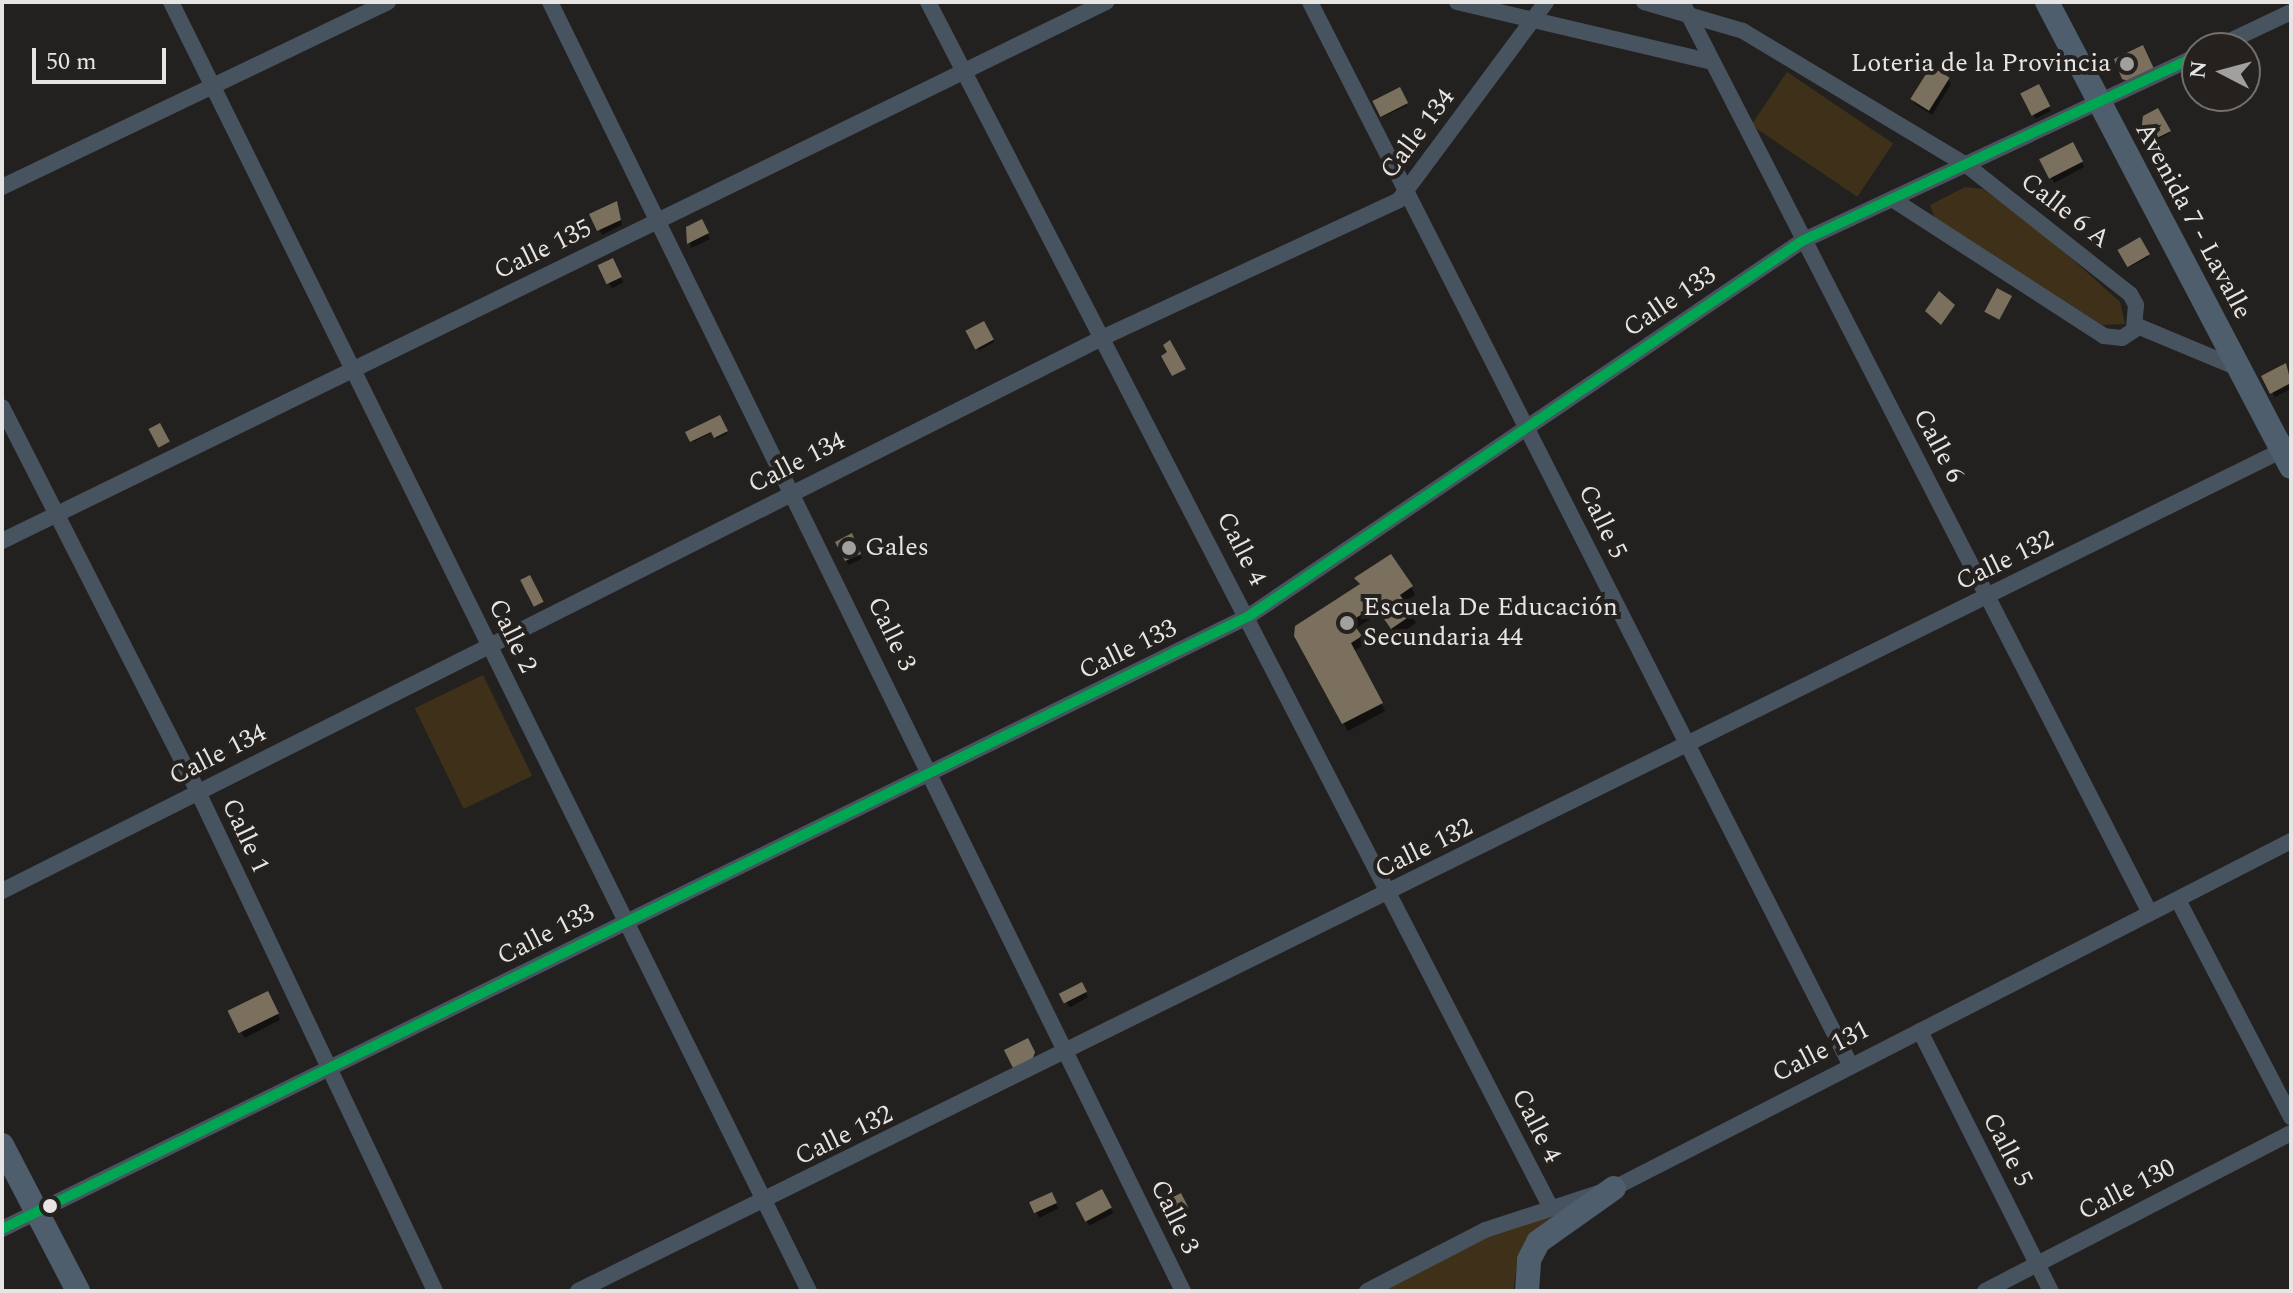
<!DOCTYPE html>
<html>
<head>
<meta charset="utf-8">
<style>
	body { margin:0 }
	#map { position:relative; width:2293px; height:1293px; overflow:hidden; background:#23211f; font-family:Spectral,serif }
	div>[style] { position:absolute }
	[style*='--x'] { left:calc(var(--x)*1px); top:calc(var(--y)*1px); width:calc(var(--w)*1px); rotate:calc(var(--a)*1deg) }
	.green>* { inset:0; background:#3f3119; transform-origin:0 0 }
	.shadow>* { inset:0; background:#0007; transform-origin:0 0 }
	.building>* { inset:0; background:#7b705d; transform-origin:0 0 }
	.street>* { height:16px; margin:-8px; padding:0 8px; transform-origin:8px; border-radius:8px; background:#485360 }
	.secondary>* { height:24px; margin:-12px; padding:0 12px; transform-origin:12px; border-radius:12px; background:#4e5e6d }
	.bus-1>* { height:10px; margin:-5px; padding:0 5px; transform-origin:5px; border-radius:5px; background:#00a651 }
	.dots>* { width:22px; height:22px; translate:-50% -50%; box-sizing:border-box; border:4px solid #24211e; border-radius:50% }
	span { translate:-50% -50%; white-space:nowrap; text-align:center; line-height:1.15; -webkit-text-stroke:8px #24211e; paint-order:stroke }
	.poi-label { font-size:26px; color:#e7e5e3 }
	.right { translate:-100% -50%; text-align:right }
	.left { translate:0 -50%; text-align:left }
	.street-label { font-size:26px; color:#e7e5e3 }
	.frame { position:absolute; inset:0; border:4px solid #e7e5e3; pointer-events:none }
	.north { position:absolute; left:2181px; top:32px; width:80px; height:80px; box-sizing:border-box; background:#24211e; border:2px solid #726f6d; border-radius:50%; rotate:276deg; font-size:22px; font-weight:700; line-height:32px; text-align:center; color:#e7e5e3 }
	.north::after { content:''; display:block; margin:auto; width:28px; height:36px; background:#a2a09e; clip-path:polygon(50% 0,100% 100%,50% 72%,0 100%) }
	.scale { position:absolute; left:32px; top:48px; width:134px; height:36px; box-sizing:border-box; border:4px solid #e7e5e3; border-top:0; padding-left:10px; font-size:24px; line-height:28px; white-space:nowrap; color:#e7e5e3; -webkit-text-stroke:6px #24211e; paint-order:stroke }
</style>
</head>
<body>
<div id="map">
	<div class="green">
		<i style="left:1787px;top:72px;width:128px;height:64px;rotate:34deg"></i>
		<i style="clip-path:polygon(1965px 187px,1983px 189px,2042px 232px,2120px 302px,2125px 324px,2102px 325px,1935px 219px,1930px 205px)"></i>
		<i style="left:483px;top:675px;width:112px;height:76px;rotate:64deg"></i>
		<i style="clip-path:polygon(1564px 1209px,1517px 1266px,1513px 1291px,1379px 1291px,1494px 1233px)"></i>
	</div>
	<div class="shadow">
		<i style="clip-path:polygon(1948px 80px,1951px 84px,1932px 115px,1915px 104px,1912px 99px)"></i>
		<i style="left:2038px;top:86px;width:28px;height:17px;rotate:63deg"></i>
		<i style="left:1400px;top:90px;width:17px;height:27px;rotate:65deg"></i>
		<i style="clip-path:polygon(2158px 110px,2170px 133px,2149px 144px,2143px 131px)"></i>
		<i style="left:2072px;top:144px;width:26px;height:34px;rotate:62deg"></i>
		<i style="clip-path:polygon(618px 208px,622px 225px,602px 235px,592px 215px)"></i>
		<i style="clip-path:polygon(701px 222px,710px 239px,691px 248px,688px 228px)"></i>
		<i style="left:2140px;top:240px;width:19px;height:22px;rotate:62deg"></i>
		<i style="left:612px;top:260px;width:25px;height:13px;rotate:63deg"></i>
		<i style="left:983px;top:323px;width:22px;height:17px;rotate:60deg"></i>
		<i style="clip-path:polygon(2286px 365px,2291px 389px,2275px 397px,2264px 377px)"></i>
		<i style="clip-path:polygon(719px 418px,727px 433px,716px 439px,713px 432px,693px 442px,688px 433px)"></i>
		<i style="left:851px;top:536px;width:25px;height:15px;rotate:64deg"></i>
		<i style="clip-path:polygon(1356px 579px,1411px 587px,1415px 595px,1403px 603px,1416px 623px,1397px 636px,1381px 612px,1355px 629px,1365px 644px,1354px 651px,1385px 711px,1348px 731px,1296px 635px,1360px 586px)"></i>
		<i style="left:1081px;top:985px;width:14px;height:21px;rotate:60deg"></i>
		<i style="left:267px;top:994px;width:29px;height:40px;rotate:63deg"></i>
		<i style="left:1102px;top:1192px;width:24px;height:27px;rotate:62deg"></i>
		<i style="left:1051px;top:1194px;width:16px;height:21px;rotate:63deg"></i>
		<i style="left:1180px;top:1196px;width:15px;height:19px;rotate:62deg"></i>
	</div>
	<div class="building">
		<i style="clip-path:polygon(2143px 45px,2155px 71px,2130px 82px,2122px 79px,2114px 59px)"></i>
		<i style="left:1931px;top:66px;width:22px;height:39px;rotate:32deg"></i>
		<i style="left:2039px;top:84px;width:25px;height:21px;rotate:63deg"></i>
		<i style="left:1400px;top:87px;width:18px;height:31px;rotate:63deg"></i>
		<i style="clip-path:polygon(2158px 108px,2171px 131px,2147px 143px,2141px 132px,2143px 116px)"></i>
		<i style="left:2073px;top:142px;width:22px;height:38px;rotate:63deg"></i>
		<i style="clip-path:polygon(617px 201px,621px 220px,597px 231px,589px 214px)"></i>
		<i style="clip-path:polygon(702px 219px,709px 233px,687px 244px,686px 227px)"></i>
		<i style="left:2140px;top:237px;width:20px;height:26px;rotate:60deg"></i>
		<i style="left:613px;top:258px;width:21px;height:17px;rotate:65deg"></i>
		<i style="left:1997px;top:288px;width:17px;height:27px;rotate:28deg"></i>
		<i style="clip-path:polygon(1939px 291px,1955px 305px,1941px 325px,1925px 311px)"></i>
		<i style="left:984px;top:321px;width:21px;height:21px;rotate:62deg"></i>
		<i style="clip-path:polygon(1170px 340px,1186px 369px,1172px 376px,1161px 356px,1167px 352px,1163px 345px)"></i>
		<i style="clip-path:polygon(2286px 363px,2291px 383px,2270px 394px,2261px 376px)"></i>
		<i style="clip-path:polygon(720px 415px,728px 431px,714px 438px,711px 432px,690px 442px,685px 432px)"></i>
		<i style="left:160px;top:423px;width:21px;height:13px;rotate:62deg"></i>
		<i style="clip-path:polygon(852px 533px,861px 554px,845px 561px,835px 542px)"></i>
		<i style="clip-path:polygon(1391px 554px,1413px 586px,1400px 595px,1413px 614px,1391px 629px,1375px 606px,1351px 621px,1362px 636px,1351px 643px,1383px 703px,1342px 724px,1294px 636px,1295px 626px,1360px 584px,1354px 578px)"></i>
		<i style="left:530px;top:575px;width:30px;height:11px;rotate:63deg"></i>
		<i style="left:1082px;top:982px;width:11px;height:26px;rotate:63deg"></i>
		<i style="left:268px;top:991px;width:25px;height:45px;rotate:64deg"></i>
		<i style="clip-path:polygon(1028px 1038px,1035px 1052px,1032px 1061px,1014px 1070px,1004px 1050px)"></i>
		<i style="left:1102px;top:1189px;width:21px;height:30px;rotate:62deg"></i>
		<i style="left:1052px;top:1192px;width:12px;height:25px;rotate:66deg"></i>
		<i style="left:1181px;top:1193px;width:16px;height:22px;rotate:63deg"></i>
	</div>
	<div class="street">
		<i style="--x:171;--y:2;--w:1438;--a:63.67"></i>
		<i style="--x:550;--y:2;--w:1436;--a:63.85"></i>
		<i style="--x:928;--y:2;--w:1355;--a:62.68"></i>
		<i style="--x:1310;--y:2;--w:1191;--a:63.05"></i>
		<i style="--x:1457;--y:2;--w:258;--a:13.2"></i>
		<i style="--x:1644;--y:2;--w:103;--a:16.3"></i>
		<i style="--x:1743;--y:31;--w:264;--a:31"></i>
		<i style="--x:1969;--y:167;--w:205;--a:38.3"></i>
		<i style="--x:2130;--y:294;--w:13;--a:61"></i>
		<i style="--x:2136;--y:305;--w:25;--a:95"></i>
		<i style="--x:2134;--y:330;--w:14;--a:146"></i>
		<i style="--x:2122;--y:338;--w:18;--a:-174"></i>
		<i style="--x:2104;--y:336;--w:250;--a:-147.1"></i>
		<i style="--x:1682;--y:2;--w:1024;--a:62.81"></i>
		<i style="--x:2215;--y:48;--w:84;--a:-25.3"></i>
		<i style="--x:2;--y:187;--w:428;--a:-25.6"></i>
		<i style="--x:2135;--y:325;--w:114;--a:22.7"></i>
		<i style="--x:2;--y:407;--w:432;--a:63"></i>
		<i style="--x:198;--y:792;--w:552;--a:64.59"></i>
		<i style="--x:2;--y:541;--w:1229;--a:-26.02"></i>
		<i style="--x:2;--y:891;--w:1233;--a:-26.69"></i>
		<i style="--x:1104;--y:337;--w:325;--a:-24.9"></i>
		<i style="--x:1399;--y:200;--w:247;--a:-53.4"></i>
		<i style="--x:2178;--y:900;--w:245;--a:62.5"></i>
		<i style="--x:1920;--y:1031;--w:291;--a:63.3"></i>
		<i style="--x:2;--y:1229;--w:1390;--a:-26.18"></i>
		<i style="--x:1249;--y:616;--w:668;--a:-34.14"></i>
		<i style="--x:1802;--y:241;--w:436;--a:-25.1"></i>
		<i style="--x:578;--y:1291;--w:1910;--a:-26.26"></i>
		<i style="--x:1367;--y:1291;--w:133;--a:-27.3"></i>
		<i style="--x:1485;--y:1230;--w:136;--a:-18"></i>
		<i style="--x:1614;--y:1188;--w:761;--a:-27.14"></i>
		<i style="--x:1985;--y:1291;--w:344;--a:-27.3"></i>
	</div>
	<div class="secondary">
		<i style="--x:2047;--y:2;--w:525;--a:62.31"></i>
		<i style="--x:2;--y:1145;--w:165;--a:62.5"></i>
		<i style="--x:1527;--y:1291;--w:31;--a:-86"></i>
		<i style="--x:1529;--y:1260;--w:20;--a:-63"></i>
		<i style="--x:1538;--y:1242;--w:93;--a:-35.4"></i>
	</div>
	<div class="bus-1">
		<i style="--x:2;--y:1229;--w:1390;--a:-26.18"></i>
		<i style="--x:1249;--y:616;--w:668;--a:-34.14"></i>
		<i style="--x:1802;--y:241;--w:436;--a:-25.1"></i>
	</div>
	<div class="dots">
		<i style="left:2127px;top:64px;background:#a2a09e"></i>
		<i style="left:849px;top:548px;background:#a2a09e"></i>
		<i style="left:1347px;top:623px;background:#a2a09e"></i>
		<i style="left:50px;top:1206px;background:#e7e5e3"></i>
	</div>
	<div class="poi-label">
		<span class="right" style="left:2111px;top:64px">Loteria de la Provincia</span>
		<span class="left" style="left:865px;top:548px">Gales</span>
		<span class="left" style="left:1363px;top:623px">Escuela De Educación<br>Secundaria 44</span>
	</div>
	<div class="street-label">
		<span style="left:1418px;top:134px;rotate:-53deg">Calle 134</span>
		<span style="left:2065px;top:211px;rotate:38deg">Calle 6 A</span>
		<span style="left:2193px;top:221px;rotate:62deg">Avenida 7 - Lavalle</span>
		<span style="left:543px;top:250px;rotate:-26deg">Calle 135</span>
		<span style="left:1670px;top:302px;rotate:-34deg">Calle 133</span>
		<span style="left:1938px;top:446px;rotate:62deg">Calle 6</span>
		<span style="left:797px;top:463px;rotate:-27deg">Calle 134</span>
		<span style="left:1602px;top:522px;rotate:64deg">Calle 5</span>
		<span style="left:1241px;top:549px;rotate:63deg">Calle 4</span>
		<span style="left:2005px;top:561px;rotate:-26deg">Calle 132</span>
		<span style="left:891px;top:634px;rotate:64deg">Calle 3</span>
		<span style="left:512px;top:636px;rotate:64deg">Calle 2</span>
		<span style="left:1128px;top:650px;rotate:-26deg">Calle 133</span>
		<span style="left:218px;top:755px;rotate:-27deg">Calle 134</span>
		<span style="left:245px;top:836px;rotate:65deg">Calle 1</span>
		<span style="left:1424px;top:849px;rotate:-26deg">Calle 132</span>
		<span style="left:546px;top:935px;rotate:-27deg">Calle 133</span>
		<span style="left:1821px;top:1052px;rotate:-27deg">Calle 131</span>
		<span style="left:1536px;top:1126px;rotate:63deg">Calle 4</span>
		<span style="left:844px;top:1136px;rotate:-26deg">Calle 132</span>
		<span style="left:2007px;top:1150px;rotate:63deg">Calle 5</span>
		<span style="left:2127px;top:1190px;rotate:-27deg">Calle 130</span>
		<span style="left:1174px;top:1217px;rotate:64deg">Calle 3</span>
	</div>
	<div class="frame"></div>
	<div class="north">N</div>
	<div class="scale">50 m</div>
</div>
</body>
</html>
